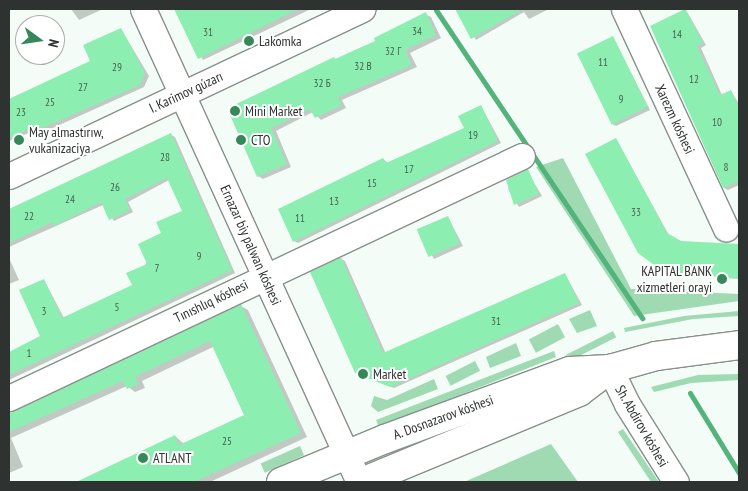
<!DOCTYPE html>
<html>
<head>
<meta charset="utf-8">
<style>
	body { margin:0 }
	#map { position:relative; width:748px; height:491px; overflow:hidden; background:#f3fcf6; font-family:"PT Sans Narrow",sans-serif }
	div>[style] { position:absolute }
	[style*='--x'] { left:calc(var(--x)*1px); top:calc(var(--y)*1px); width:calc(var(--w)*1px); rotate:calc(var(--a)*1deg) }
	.green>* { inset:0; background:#9fdab3; transform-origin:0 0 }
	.shadow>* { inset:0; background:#0003 }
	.stream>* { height:5px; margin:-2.5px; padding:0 2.5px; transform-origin:2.5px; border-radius:2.5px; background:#52b47b }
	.building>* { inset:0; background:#8deeb1; transform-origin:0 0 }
	.roads { filter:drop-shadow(1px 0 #88908a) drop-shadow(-1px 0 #88908a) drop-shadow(0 1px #88908a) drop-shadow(0 -1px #88908a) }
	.minor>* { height:25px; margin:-12.5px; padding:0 12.5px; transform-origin:12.5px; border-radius:12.5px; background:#fff }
	.major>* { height:28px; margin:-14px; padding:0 14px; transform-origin:14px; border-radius:14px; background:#fff }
	.dots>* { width:14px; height:14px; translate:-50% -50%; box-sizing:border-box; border:2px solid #fff; border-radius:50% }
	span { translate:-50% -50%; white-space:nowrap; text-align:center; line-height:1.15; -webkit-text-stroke:4px #fff; paint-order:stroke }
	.number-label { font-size:11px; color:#466150 }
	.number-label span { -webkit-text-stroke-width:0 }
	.poi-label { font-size:14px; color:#2e3230 }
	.left { translate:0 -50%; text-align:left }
	.right { translate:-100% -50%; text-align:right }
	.street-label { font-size:14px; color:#2e3230 }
	.frame { position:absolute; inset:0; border:10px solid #2e3230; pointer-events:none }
	.north { position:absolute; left:15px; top:15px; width:50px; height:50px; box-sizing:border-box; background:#fff; border:1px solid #abadac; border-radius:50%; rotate:104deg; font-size:14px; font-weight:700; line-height:20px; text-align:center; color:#2e3230 }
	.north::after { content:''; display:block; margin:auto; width:18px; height:22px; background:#368859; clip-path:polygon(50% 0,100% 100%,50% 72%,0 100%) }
</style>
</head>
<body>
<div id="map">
	<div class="green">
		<i style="clip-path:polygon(563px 158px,631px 289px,739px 294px,739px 301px,634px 316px,536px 167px)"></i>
		<i style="clip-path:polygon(590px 310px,597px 326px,577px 333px,569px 319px)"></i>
		<i style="clip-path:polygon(739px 311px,739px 316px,693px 319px,625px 332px,624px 328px,684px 316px)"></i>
		<i style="left:558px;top:324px;width:15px;height:33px;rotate:62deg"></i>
		<i style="left:613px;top:331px;width:7px;height:53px;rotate:63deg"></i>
		<i style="clip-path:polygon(516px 343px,521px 356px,490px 368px,486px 357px)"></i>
		<i style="clip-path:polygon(554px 351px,556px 357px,379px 427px,376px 420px)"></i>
		<i style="left:475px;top:361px;width:11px;height:33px;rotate:63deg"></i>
		<i style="clip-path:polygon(739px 374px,739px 380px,691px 383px,654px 392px,651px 387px,698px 375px)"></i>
		<i style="clip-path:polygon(434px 379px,438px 389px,378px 412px,371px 406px,374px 396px,387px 400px)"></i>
		<i style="clip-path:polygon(623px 429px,659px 482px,651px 482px,618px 432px)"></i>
		<i style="clip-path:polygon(551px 444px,578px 482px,464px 482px)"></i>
		<i style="left:300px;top:446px;width:10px;height:43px;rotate:66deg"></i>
	</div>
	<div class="shadow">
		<i style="clip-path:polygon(71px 9px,103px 9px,79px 20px)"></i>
		<i style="clip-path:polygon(311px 9px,203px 60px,176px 10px,178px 9px)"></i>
		<i style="clip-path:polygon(457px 9px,549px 9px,529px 19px,524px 12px,476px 40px)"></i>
		<i style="clip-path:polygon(686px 10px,706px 45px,701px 48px,722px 95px,731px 91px,739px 104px,739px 185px,728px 190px,724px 188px,652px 26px)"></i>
		<i style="clip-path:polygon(425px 14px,431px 17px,441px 38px,410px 53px,417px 67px,342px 100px,346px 108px,321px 120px,313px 112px,276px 131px,291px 167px,263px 179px,258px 176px,232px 115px,334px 58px,337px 60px,377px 41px)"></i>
		<i style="clip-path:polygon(121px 29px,149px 76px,144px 87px,46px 131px,41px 128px,9px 141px,9px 100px,91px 62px)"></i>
		<i style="clip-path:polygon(613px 37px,650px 110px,616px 126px,612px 124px)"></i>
		<i style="clip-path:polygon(481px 106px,501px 143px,298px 243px,294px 241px,383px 159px,388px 163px,465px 129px)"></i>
		<i style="clip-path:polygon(171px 135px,175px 137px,235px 273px,9px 380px,9px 353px,42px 337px,44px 280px,64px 318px,133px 286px,163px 234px,184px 212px,169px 180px,128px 202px,133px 212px,114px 221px,103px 205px,9px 247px,9px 211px)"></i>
		<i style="clip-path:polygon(616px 139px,670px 237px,680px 242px,739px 245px,739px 279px,666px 273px)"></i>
		<i style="clip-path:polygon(527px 171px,542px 196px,519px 207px,508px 189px)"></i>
		<i style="clip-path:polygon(448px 217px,463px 246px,434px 259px,418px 230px)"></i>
		<i style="clip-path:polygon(9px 258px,19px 280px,9px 284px)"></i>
		<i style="clip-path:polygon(341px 259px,345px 261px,386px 354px,565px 274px,582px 305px,394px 388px,360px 375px)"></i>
		<i style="clip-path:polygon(241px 306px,248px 310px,307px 437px,210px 482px,79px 482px,175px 436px,184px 444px,245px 416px,213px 347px,142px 381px,145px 388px,135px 392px,127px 386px,11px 438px,23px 467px,9px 473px,9px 412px,15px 412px)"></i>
	</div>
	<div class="stream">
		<i style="--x:436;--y:10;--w:371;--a:56.2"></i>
		<i style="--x:690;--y:393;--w:94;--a:58.5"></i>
	</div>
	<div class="building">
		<i style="clip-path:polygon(174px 9px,298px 9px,198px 59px)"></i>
		<i style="clip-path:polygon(455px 9px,523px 9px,471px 39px)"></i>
		<i style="clip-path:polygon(685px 9px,703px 43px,697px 46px,720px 95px,731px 90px,739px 108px,739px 181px,723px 188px,650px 26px)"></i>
		<i style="clip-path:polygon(426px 12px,436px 35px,405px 50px,412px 65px,338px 97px,342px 105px,315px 118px,310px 109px,271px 128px,287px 164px,257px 177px,230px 115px,232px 106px,334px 57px,335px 59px,375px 41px,374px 38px)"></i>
		<i style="clip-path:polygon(121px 28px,145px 73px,140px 85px,40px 129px,39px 125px,9px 138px,9px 99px,90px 61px,83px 45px)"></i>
		<i style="left:613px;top:36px;width:79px;height:40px;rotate:64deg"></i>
		<i style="clip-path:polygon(481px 105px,498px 141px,293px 242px,278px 209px,383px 158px,386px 163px,464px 128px,458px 116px)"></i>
		<i style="clip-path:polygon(171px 133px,232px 270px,9px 375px,9px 352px,40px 336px,19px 290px,44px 279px,62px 318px,132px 285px,126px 273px,147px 264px,138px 244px,161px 233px,156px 222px,182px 211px,167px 178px,125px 199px,130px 210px,109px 220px,101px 202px,54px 226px,52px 222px,9px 243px,9px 209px)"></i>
		<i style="clip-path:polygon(616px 138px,667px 233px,681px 241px,739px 244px,739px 278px,666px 274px,638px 253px,585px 154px)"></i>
		<i style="clip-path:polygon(528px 169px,539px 194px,514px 205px,506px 180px)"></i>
		<i style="left:448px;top:216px;width:30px;height:34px;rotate:67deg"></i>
		<i style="clip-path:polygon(341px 257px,383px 353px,565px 273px,579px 303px,390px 387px,355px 373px,310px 272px)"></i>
		<i style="clip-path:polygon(241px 304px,301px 433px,194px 482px,76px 482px,175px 435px,179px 445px,244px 415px,210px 341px,135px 377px,139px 384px,127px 389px,123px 381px,9px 432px,9px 412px)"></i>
	</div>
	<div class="roads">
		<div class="minor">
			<i style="--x:143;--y:9;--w:520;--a:65.46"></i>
			<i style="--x:624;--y:9;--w:242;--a:65.1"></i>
			<i style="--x:9;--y:176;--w:391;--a:-25.3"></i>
			<i style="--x:610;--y:369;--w:39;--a:64"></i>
			<i style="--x:627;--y:404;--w:92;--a:57.9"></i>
			<i style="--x:9;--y:398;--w:567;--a:-25.25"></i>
		</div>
		<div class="major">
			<i style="--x:281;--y:482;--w:113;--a:-22.5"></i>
			<i style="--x:385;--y:439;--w:197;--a:-20.2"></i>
			<i style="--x:570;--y:371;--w:40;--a:-2.9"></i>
			<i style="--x:610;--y:369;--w:48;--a:-15.8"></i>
			<i style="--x:656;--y:356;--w:84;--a:-7.5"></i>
			<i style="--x:362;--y:482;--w:235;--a:-22.5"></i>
			<i style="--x:579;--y:392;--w:39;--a:-37"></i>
		</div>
	</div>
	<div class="dots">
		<i style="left:249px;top:41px;background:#368859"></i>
		<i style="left:235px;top:111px;background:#368859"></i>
		<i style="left:19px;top:140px;background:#368859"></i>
		<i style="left:241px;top:140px;background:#368859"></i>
		<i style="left:722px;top:279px;background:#368859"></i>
		<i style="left:363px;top:374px;background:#368859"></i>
		<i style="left:143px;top:458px;background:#368859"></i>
	</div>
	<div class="number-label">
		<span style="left:417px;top:31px">34</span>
		<span style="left:208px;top:32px">31</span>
		<span style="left:677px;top:34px">14</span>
		<span style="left:393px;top:51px">32 Г</span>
		<span style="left:603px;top:62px">11</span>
		<span style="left:363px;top:66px">32 В</span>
		<span style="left:117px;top:67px">29</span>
		<span style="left:694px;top:79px">12</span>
		<span style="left:322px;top:83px">32 Б</span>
		<span style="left:83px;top:87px">27</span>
		<span style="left:621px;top:99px">9</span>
		<span style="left:50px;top:102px">25</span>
		<span style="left:21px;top:112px">23</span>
		<span style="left:717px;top:122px">10</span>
		<span style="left:473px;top:135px">19</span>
		<span style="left:165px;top:157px">28</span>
		<span style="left:726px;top:167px">8</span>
		<span style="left:409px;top:169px">17</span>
		<span style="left:372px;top:183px">15</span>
		<span style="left:115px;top:187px">26</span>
		<span style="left:70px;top:199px">24</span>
		<span style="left:334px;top:201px">13</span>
		<span style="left:636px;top:212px">33</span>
		<span style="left:29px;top:216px">22</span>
		<span style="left:300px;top:218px">11</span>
		<span style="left:199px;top:256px">9</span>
		<span style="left:157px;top:268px">7</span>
		<span style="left:117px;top:307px">5</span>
		<span style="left:44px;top:311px">3</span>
		<span style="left:496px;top:321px">31</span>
		<span style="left:29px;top:353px">1</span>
		<span style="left:227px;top:441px">25</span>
	</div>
	<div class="poi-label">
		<span class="left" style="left:259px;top:41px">Lakomka</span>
		<span class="left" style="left:245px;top:111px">Mini Market</span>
		<span class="left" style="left:29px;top:140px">May almastırıw,<br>vukanizaciya</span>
		<span class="left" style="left:251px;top:140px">СТО</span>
		<span class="right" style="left:712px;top:279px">KAPITAL BANK<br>xizmetleri orayi</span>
		<span class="left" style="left:373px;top:374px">Market</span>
		<span class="left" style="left:153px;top:458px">ATLANT</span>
	</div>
	<div class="street-label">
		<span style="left:186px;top:92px;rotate:-25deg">I. Karimov gúzarı</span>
		<span style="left:675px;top:119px;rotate:65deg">Xarezm kóshesi</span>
		<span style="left:251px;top:245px;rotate:66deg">Ernazar biy palwan kóshesi</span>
		<span style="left:211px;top:301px;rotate:-26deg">Tınıshlıq kóshesi</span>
		<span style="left:443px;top:417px;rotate:-20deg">A. Dosnazarov kóshesi</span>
		<span style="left:642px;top:426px;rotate:60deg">Sh. Abdirov kóshesi</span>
	</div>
	<div class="frame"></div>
	<div class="north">N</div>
</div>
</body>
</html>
